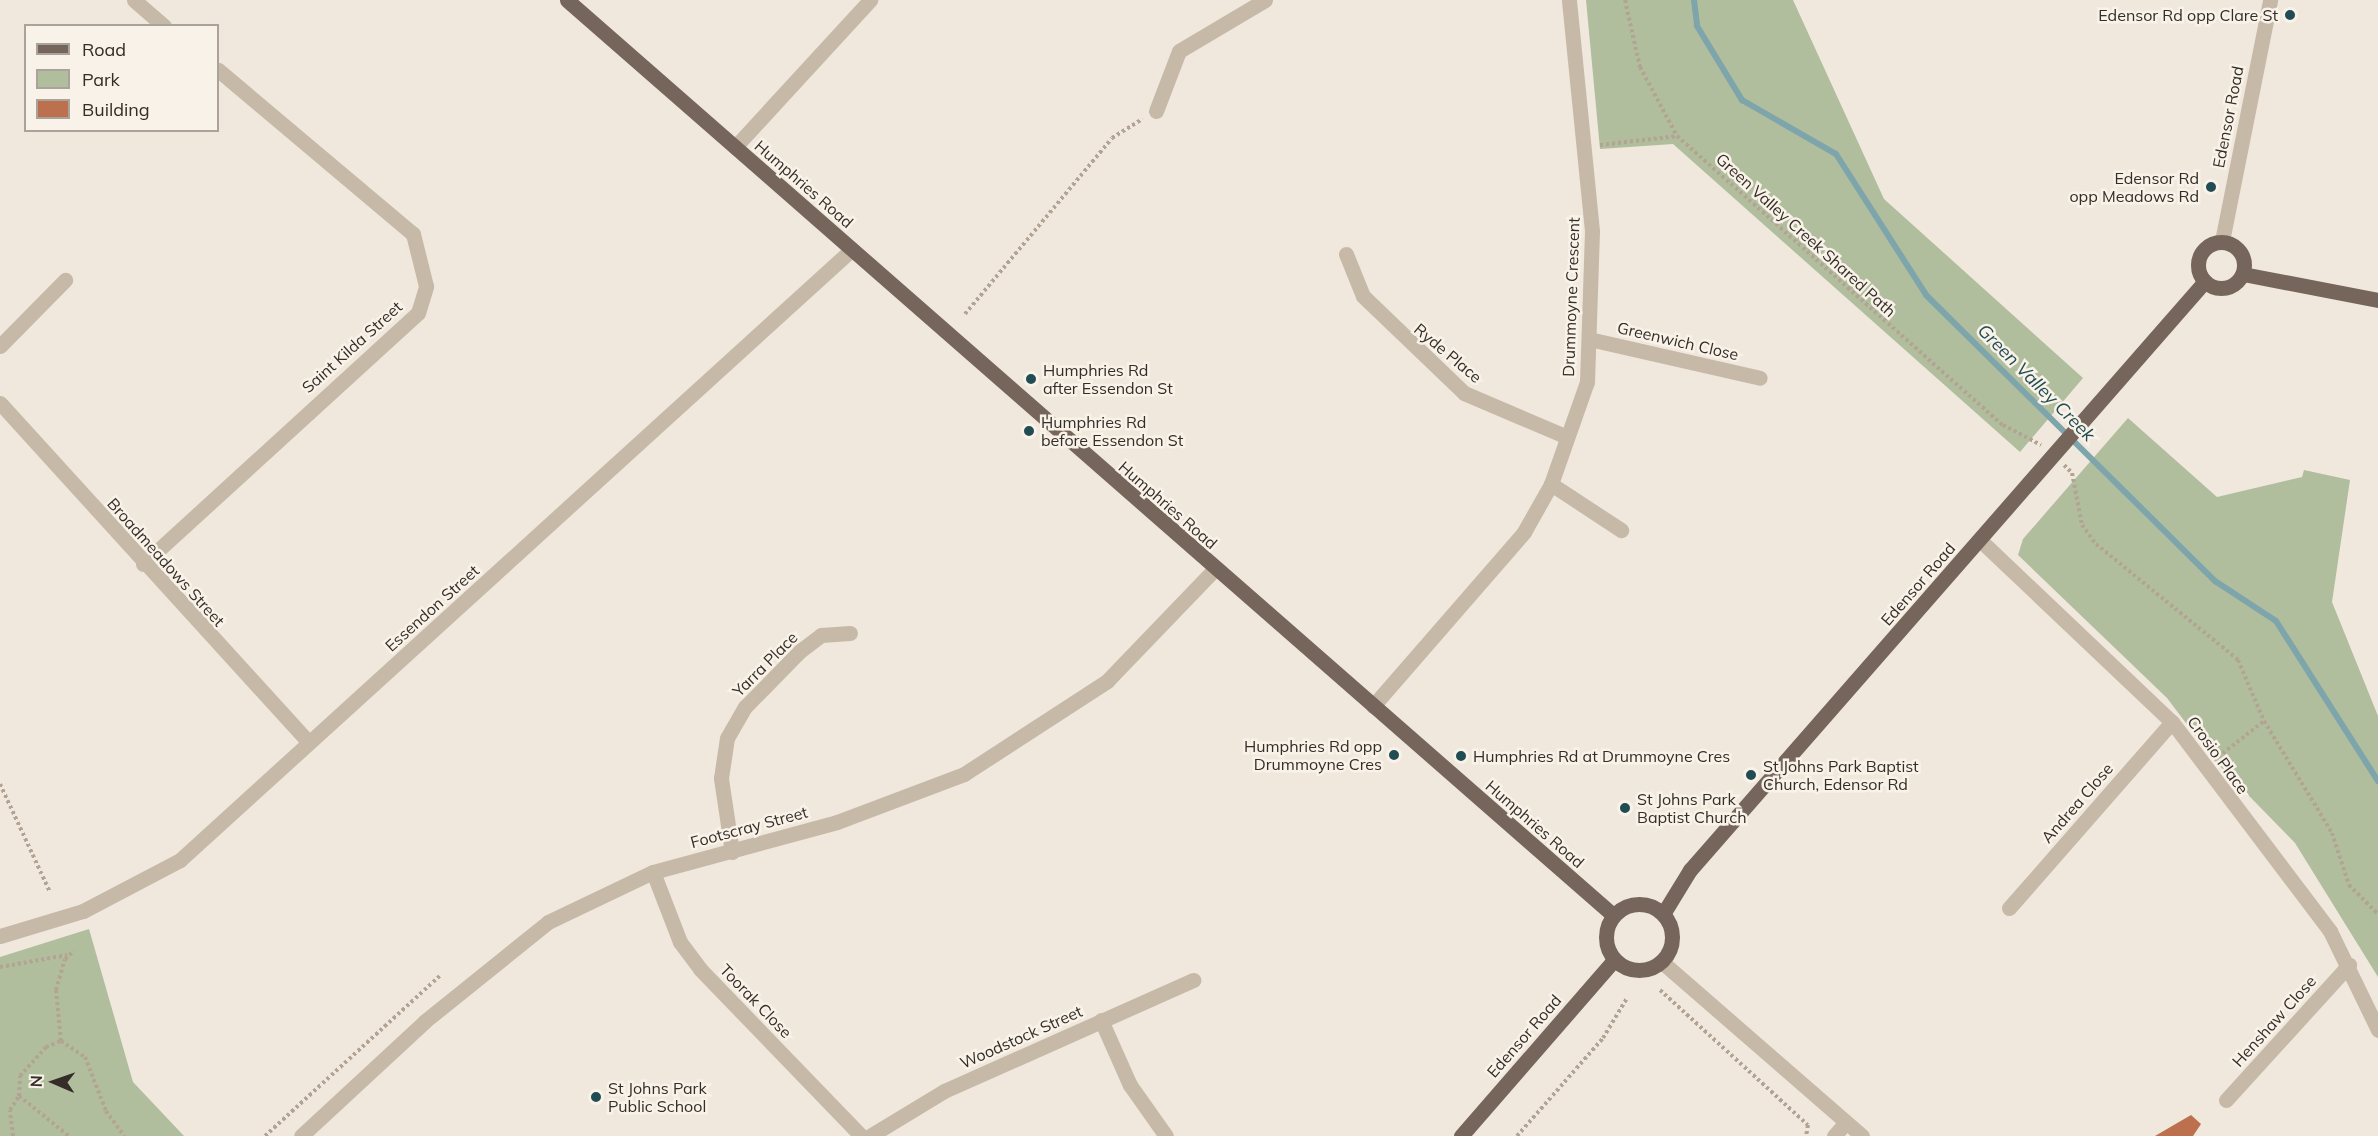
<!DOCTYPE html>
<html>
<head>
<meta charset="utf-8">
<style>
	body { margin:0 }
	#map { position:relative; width:2378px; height:1136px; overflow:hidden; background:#f0e8dc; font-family:Mulish,sans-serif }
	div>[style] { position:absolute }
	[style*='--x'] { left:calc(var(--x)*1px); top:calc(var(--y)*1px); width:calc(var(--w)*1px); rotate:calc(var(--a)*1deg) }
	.green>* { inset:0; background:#b0be9d }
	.stream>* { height:6px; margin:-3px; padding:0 3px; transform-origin:3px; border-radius:3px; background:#7da5ab }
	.building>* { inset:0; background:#bd704d }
	.path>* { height:4px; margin-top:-2px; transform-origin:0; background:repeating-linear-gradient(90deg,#b3a393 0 3px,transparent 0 6px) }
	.minor>* { height:15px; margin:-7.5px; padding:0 7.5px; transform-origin:7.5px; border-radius:7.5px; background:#c7b9a8 }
	.major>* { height:15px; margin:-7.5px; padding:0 7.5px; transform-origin:7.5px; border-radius:7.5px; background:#75655a }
	.major>.ring { margin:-7.5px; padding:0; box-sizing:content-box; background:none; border:15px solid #75655a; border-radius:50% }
	.dots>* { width:16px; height:16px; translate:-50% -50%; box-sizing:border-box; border:3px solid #f8f2e8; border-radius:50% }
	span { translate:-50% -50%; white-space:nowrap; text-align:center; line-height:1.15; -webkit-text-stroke:5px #f8f2e8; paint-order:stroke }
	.poi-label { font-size:16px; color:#342d28 }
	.right { translate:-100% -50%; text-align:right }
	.left { translate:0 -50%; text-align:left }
	.street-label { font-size:16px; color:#342d28 }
	.water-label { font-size:18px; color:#214c53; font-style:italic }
	.legend { position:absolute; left:24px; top:24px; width:195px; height:108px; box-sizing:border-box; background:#f8f2e8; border:2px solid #aaa39b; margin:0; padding:8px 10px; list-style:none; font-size:18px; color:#342d28 }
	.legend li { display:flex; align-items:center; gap:12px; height:30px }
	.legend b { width:30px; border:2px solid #aaa39b }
	.north { position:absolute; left:24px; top:1052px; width:60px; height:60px; -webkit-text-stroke:4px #f8f2e8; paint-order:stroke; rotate:272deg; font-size:16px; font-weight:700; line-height:24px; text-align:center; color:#342d28 }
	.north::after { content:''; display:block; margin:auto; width:21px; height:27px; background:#342d28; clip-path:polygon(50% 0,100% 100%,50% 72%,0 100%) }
</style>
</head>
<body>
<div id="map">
	<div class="green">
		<i style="clip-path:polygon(1586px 0,1793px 0,1884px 199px,2083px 378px,2020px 452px,1673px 144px,1600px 149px)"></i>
		<i style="clip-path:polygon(2128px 418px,2217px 497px,2302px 477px,2304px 470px,2350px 480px,2332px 602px,2378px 716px,2378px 977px,2295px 843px,2214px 760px,2167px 698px,2018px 555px,2023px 539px)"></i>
		<i style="clip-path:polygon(89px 929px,133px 1082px,184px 1136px,0 1136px,0 957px)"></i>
	</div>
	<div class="stream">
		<i style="--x:1694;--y:0;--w:26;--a:83"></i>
		<i style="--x:1697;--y:26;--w:87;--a:58.7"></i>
		<i style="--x:1742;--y:100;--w:108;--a:29.9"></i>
		<i style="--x:1836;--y:154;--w:167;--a:57.4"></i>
		<i style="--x:1926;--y:295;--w:407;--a:44.7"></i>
		<i style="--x:2215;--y:581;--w:73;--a:33.3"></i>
		<i style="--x:2276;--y:621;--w:190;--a:57.5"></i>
	</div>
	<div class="building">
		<i style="clip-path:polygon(2191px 1115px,2201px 1124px,2193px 1136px,2155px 1136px)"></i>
	</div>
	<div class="path">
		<i style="--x:1625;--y:0;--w:69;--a:77.4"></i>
		<i style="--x:1640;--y:67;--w:78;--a:61.8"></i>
		<i style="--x:1677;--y:136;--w:436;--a:41.6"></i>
		<i style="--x:2003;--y:425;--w:43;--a:27.8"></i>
		<i style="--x:1600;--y:145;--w:78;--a:-6.7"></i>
		<i style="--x:965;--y:314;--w:229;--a:-50.1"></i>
		<i style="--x:1112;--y:138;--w:36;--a:-32"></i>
		<i style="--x:2064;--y:465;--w:11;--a:45"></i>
		<i style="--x:2072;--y:473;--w:53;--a:79.1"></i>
		<i style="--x:2082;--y:525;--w:24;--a:54"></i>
		<i style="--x:2096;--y:544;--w:183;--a:39.2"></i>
		<i style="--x:2238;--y:660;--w:66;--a:66.9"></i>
		<i style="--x:2264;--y:721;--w:131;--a:58.7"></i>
		<i style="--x:2332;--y:833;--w:55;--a:71.9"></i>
		<i style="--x:2349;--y:885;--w:41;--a:45"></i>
		<i style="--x:2218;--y:757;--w:58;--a:-38"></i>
		<i style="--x:0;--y:784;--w:119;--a:65.2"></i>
		<i style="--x:0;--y:967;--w:68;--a:-10.2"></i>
		<i style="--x:1660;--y:990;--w:200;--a:42.4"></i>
		<i style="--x:1808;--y:1125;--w:11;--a:100"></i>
		<i style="--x:61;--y:1041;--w:51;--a:-95.6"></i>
		<i style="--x:56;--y:990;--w:32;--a:-74"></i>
		<i style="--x:65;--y:959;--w:12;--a:-42"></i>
		<i style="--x:19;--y:1096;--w:64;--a:38.7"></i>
		<i style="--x:13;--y:1136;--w:26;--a:-97"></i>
		<i style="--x:10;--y:1110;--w:17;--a:-57"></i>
		<i style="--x:19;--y:1096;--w:20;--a:-87"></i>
		<i style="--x:20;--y:1076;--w:39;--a:-48"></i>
		<i style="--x:46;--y:1047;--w:16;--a:-22"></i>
		<i style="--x:61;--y:1041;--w:29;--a:34"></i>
		<i style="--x:85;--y:1057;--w:58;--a:68.7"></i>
		<i style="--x:106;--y:1111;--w:31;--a:54"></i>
		<i style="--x:265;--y:1136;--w:240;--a:-42.5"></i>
		<i style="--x:1517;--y:1136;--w:130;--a:-48.7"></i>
		<i style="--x:1603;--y:1038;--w:47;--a:-59"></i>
	</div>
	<div class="minor">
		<i style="--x:134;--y:0;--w:40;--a:41"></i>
		<i style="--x:1156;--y:111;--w:64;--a:-69"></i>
		<i style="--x:1179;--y:51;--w:100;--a:-30.7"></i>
		<i style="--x:735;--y:147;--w:200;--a:-47.4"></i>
		<i style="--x:2222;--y:241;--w:246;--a:-78.7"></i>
		<i style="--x:1346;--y:254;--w:45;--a:68"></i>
		<i style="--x:1363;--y:296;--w:140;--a:43.8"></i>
		<i style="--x:1464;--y:393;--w:110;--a:23.1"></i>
		<i style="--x:1589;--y:339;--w:175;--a:12.8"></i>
		<i style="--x:0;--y:346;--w:93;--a:-45.4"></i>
		<i style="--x:0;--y:403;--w:459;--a:47.7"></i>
		<i style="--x:1551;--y:484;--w:84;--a:33.3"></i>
		<i style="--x:1980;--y:540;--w:265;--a:43.5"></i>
		<i style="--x:2172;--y:722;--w:262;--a:52.9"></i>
		<i style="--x:2330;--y:931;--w:110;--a:64.1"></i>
		<i style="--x:143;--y:564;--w:372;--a:-42.4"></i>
		<i style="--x:418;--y:313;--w:28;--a:-73"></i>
		<i style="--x:426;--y:286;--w:54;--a:-104"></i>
		<i style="--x:413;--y:234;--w:255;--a:-139.9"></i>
		<i style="--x:1373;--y:706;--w:230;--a:-49"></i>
		<i style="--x:1524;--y:532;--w:55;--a:-60.6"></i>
		<i style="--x:1551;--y:484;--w:108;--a:-70.6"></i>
		<i style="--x:1587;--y:382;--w:151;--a:-88.1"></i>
		<i style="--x:1592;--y:231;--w:232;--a:-95.7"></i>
		<i style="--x:732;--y:852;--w:75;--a:-98.5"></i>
		<i style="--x:721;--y:778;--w:40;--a:-81.5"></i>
		<i style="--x:727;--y:738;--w:36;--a:-60"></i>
		<i style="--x:745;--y:707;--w:78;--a:-45.5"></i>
		<i style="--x:800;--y:651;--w:26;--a:-37"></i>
		<i style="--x:821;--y:635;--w:29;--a:-4"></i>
		<i style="--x:653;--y:872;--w:75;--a:68.9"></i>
		<i style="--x:680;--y:942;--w:34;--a:53"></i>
		<i style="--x:700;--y:969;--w:232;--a:46"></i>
		<i style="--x:2009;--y:908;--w:247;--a:-48.8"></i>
		<i style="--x:0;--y:936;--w:87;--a:-16.8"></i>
		<i style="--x:83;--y:911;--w:110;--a:-27.7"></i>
		<i style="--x:180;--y:860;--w:907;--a:-42.27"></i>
		<i style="--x:1662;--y:962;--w:265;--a:41"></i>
		<i style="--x:1101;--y:1020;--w:71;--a:66"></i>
		<i style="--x:1130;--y:1085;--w:62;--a:54.8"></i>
		<i style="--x:2226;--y:1100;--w:183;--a:-47.7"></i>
		<i style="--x:301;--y:1136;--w:169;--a:-42.8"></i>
		<i style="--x:425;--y:1021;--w:158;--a:-38.8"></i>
		<i style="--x:548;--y:922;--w:116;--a:-25.5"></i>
		<i style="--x:653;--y:872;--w:191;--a:-15.2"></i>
		<i style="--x:837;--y:822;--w:136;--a:-20.7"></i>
		<i style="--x:964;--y:774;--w:171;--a:-33"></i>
		<i style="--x:1107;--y:681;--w:154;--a:-46.1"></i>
		<i style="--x:870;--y:1136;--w:87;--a:-31.3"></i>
		<i style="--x:944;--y:1091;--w:273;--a:-24"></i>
		<i style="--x:1834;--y:1136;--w:18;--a:-49"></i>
	</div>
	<div class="major">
		<i style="--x:567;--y:0;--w:1390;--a:41.18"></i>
		<i class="ring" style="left:2198px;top:242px;width:31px;height:31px"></i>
		<i style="--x:2243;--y:274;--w:137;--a:10.9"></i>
		<i class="ring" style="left:1606px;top:904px;width:51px;height:51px"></i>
		<i style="--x:1663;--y:914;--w:52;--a:-58.5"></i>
		<i style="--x:1690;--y:870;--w:782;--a:-48.83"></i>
		<i style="--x:1461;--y:1136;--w:233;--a:-49"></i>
	</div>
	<div class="dots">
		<i style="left:2290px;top:15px;background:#214c53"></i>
		<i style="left:2211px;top:187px;background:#214c53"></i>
		<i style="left:1031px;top:379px;background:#214c53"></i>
		<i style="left:1029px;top:431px;background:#214c53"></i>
		<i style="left:1394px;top:755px;background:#214c53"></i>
		<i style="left:1461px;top:756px;background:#214c53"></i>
		<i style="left:1751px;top:775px;background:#214c53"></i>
		<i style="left:1625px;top:808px;background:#214c53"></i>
		<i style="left:596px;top:1097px;background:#214c53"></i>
	</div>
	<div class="poi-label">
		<span class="right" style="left:2278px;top:15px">Edensor Rd opp Clare St</span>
		<span class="right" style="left:2199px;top:187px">Edensor Rd<br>opp Meadows Rd</span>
		<span class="left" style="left:1043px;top:379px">Humphries Rd<br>after Essendon St</span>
		<span class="left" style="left:1041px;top:431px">Humphries Rd<br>before Essendon St</span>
		<span class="right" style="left:1382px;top:755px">Humphries Rd opp<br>Drummoyne Cres</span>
		<span class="left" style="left:1473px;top:756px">Humphries Rd at Drummoyne Cres</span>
		<span class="left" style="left:1763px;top:775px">St Johns Park Baptist<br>Church, Edensor Rd</span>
		<span class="left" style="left:1637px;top:808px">St Johns Park<br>Baptist Church</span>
		<span class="left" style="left:608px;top:1097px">St Johns Park<br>Public School</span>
	</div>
	<div class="street-label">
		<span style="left:2228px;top:117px;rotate:-79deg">Edensor Road</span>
		<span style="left:804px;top:184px;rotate:41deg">Humphries Road</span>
		<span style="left:1806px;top:235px;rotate:42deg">Green Valley Creek Shared Path</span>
		<span style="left:1571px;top:297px;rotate:-88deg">Drummoyne Crescent</span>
		<span style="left:1678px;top:341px;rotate:13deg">Greenwich Close</span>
		<span style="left:352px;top:347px;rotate:-42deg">Saint Kilda Street</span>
		<span style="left:1448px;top:353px;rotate:40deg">Ryde Place</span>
		<span style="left:1168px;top:505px;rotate:41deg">Humphries Road</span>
		<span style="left:166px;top:562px;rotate:48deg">Broadmeadows Street</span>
		<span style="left:1918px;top:584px;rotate:-49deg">Edensor Road</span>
		<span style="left:432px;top:608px;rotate:-42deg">Essendon Street</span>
		<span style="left:765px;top:664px;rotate:-45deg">Yarra Place</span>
		<span style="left:2218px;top:755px;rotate:54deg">Crosio Place</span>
		<span style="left:2077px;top:803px;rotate:-49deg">Andrea Close</span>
		<span style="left:1535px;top:824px;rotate:41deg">Humphries Road</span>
		<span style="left:749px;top:827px;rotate:-15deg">Footscray Street</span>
		<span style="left:756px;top:1001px;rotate:46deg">Toorak Close</span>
		<span style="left:2274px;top:1021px;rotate:-48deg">Henshaw Close</span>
		<span style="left:1524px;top:1036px;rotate:-49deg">Edensor Road</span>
		<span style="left:1021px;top:1037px;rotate:-24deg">Woodstock Street</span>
	</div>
	<div class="water-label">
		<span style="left:2036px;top:383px;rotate:45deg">Green Valley Creek</span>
	</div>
	<ul class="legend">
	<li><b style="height:8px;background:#75655a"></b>Road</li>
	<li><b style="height:16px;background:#b0be9d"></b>Park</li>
	<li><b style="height:16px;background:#bd704d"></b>Building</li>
	</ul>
	<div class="north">N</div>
</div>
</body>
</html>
